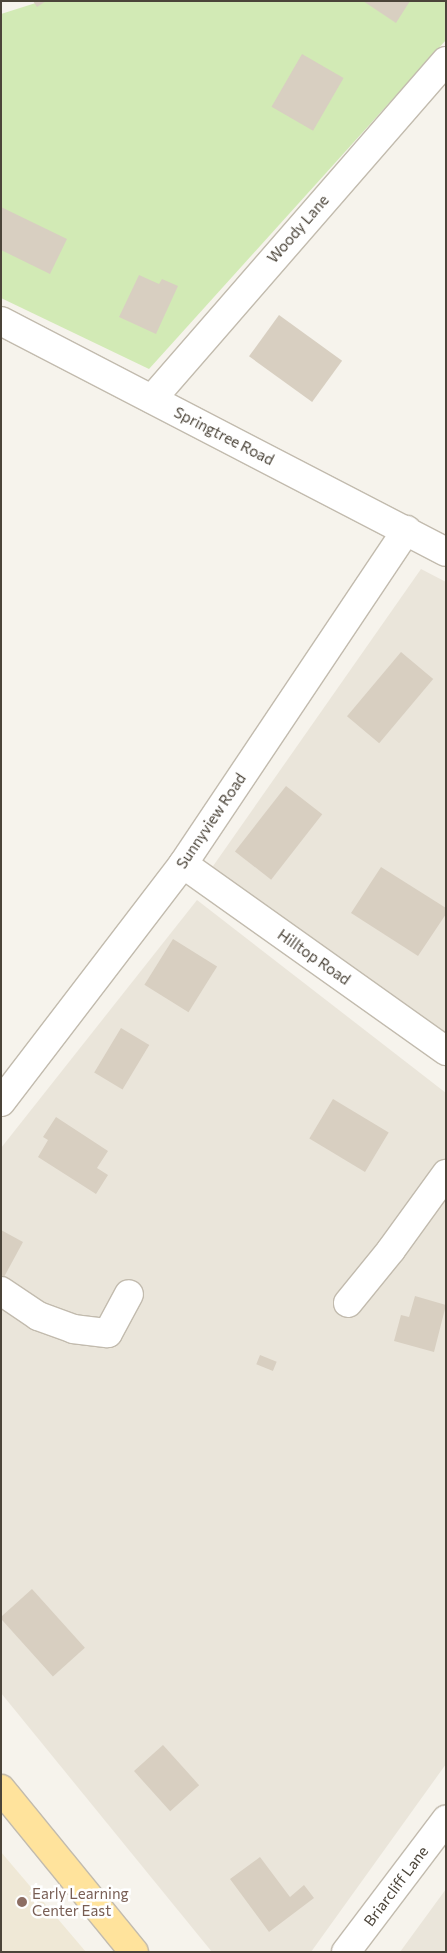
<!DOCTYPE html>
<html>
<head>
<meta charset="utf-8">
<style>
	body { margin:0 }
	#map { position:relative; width:447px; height:1953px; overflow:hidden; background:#f6f3ec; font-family:Commissioner,sans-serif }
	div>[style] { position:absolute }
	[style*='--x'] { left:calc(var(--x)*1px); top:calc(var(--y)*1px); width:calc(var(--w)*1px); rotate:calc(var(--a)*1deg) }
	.residential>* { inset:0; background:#eae5da }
	.education>* { inset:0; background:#efe8d6 }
	.green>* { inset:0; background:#d2eab5 }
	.building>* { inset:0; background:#d8cfc1; transform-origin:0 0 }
	.roads { filter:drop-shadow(1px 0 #c2bbae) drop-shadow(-1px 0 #c2bbae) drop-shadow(0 1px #c2bbae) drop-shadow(0 -1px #c2bbae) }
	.minor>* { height:28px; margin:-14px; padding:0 14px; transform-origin:14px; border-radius:14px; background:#fff }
	.major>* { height:28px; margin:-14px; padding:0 14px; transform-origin:14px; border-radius:14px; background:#ffe39c }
	.dots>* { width:14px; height:14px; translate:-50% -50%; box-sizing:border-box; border:2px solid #fff; border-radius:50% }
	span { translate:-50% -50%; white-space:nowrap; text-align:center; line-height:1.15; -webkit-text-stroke:5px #fff; paint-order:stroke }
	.street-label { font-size:15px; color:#4b4439 }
	.education-label { font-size:15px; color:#785e54 }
	.left { translate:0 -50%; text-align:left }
	.frame { position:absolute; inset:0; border:2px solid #4b4439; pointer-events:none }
</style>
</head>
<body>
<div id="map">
	<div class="residential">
		<i style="clip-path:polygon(421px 569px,446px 582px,446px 1037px,204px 879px)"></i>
		<i style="clip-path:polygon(197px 900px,446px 1093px,446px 1764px,311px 1952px,212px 1952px,1px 1693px,1px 1148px)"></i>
		<i style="clip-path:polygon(446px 1889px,446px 1952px,400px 1952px)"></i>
	</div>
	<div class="education">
		<i style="clip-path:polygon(1px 1852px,86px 1952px,1px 1952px)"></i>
	</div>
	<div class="green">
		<i style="clip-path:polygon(42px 1px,446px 1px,446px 40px,149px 369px,1px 298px,1px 14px)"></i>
	</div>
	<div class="building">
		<i style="clip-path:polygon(33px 1px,46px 1px,37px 7px)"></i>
		<i style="clip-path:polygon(363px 1px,410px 1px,396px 23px)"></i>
		<i style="left:302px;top:54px;width:48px;height:61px;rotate:30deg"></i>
		<i style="clip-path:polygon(1px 207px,67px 239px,50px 274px,1px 250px)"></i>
		<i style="clip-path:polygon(139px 275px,159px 284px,162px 279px,178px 286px,156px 334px,119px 317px)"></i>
		<i style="left:279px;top:315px;width:78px;height:51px;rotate:36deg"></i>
		<i style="left:401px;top:652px;width:42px;height:84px;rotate:40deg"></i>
		<i style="left:286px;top:786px;width:46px;height:83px;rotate:38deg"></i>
		<i style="clip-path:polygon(381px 867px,446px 908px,446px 914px,418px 956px,351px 913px)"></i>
		<i style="left:173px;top:939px;width:52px;height:54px;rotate:32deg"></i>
		<i style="left:121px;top:1028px;width:33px;height:52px;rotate:31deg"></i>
		<i style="left:333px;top:1099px;width:65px;height:46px;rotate:31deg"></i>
		<i style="clip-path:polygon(56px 1117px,108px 1151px,97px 1168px,108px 1175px,96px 1194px,38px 1157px,48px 1140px,43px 1137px)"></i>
		<i style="clip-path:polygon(1px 1230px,23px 1242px,4px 1277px,1px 1275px)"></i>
		<i style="clip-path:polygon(415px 1296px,446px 1305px,434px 1352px,394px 1341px,401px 1315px,409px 1317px)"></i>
		<i style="left:260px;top:1355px;width:18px;height:10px;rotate:22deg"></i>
		<i style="left:32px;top:1589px;width:79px;height:43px;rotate:48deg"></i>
		<i style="left:163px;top:1745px;width:54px;height:39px;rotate:48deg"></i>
		<i style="clip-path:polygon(260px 1857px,290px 1897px,304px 1885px,314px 1898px,269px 1932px,230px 1879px)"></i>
	</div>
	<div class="roads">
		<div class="minor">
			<i style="--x:1;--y:321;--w:501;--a:27.43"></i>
			<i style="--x:152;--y:399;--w:448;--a:-49"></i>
			<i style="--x:183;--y:864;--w:323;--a:35.4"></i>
			<i style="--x:1;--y:1102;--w:300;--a:-52.6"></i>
			<i style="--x:183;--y:864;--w:402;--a:-56.2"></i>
			<i style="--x:1;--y:1291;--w:45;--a:34"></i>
			<i style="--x:38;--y:1316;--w:37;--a:20"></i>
			<i style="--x:73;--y:1329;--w:35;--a:7"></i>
			<i style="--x:108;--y:1333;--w:44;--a:-61.7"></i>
			<i style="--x:348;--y:1303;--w:68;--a:-50.9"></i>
			<i style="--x:391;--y:1250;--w:94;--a:-54.1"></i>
			<i style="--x:346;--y:1952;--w:166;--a:-52.9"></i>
		</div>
		<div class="major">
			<i style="--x:1;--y:1789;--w:210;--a:50.8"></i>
		</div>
	</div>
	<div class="dots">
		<i style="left:22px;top:1902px;background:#8d6e63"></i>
	</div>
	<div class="street-label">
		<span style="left:298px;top:229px;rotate:-49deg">Woody Lane</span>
		<span style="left:224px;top:436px;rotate:27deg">Springtree Road</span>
		<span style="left:211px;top:821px;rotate:-56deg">Sunnyview Road</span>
		<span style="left:314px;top:957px;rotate:35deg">Hilltop Road</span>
		<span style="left:396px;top:1886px;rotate:-53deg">Briarcliff Lane</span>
	</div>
	<div class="education-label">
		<span class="left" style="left:32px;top:1902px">Early Learning<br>Center East</span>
	</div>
	<div class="frame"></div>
</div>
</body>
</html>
